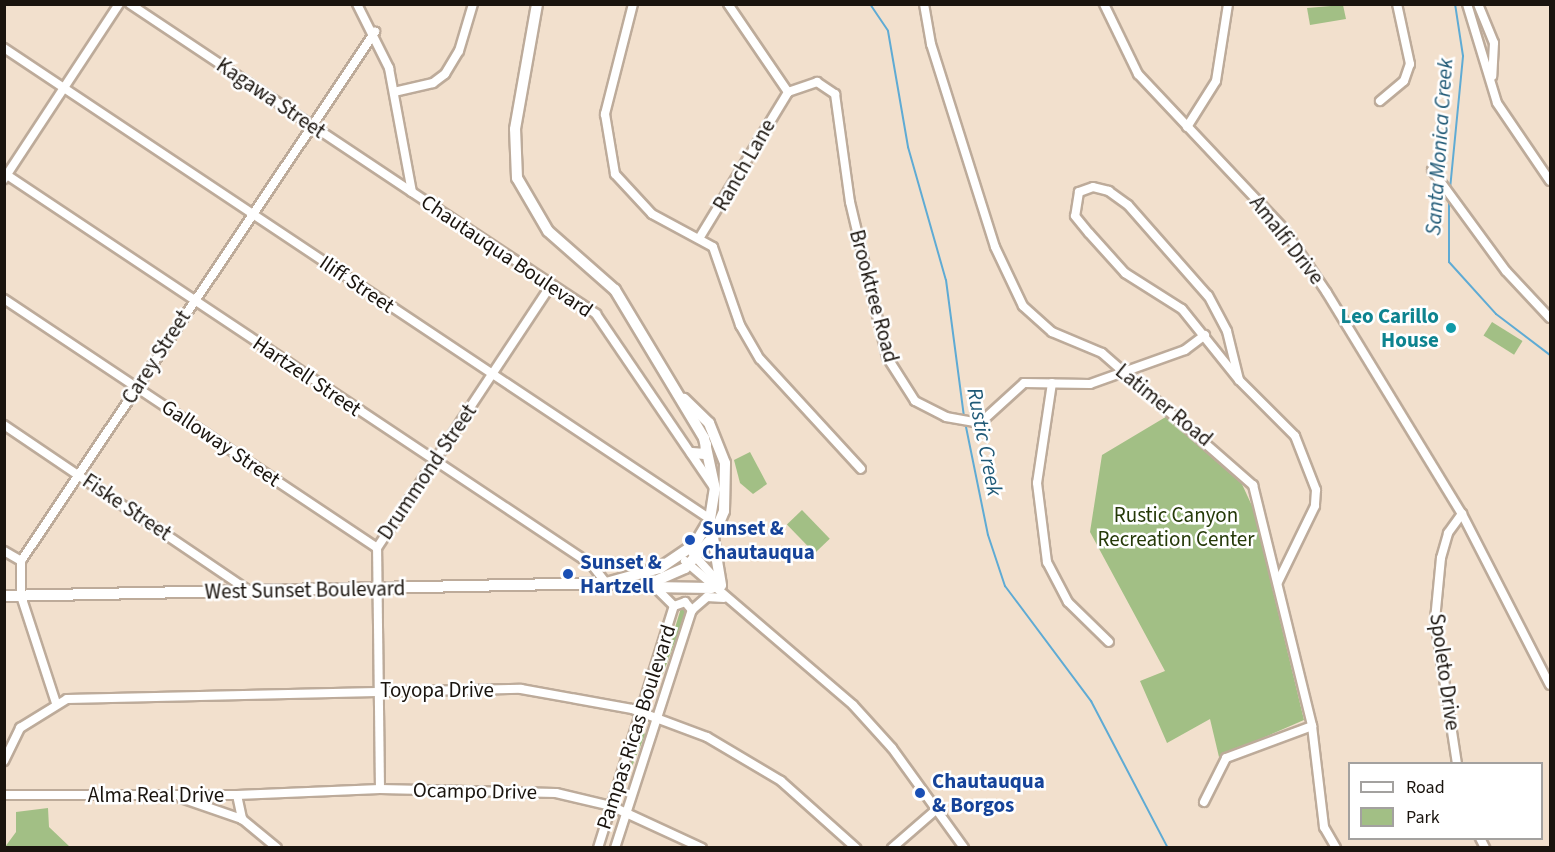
<!DOCTYPE html>
<html>
<head>
<meta charset="utf-8">
<style>
	body { margin:0 }
	#map { position:relative; width:1555px; height:852px; overflow:hidden; background:#f2e0cd; font-family:"Source Sans 3",sans-serif }
	div>[style] { position:absolute }
	[style*='--x'] { left:calc(var(--x)*1px); top:calc(var(--y)*1px); width:calc(var(--w)*1px); rotate:calc(var(--a)*1deg) }
	.green>* { inset:0; background:#a2bf85; transform-origin:0 0 }
	.stream>* { height:2px; margin:-1px; padding:0 1px; transform-origin:1px; border-radius:1px; background:#5fabd4 }
	.roads { filter:drop-shadow(2px 0 #bdab9a) drop-shadow(-2px 0 #bdab9a) drop-shadow(0 2px #bdab9a) drop-shadow(0 -2px #bdab9a) }
	.minor>* { height:8px; margin:-4px; padding:0 4px; transform-origin:4px; border-radius:4px; background:#fff }
	.major>* { height:10px; margin:-5px; padding:0 5px; transform-origin:5px; border-radius:5px; background:#fff }
	.dots>* { width:16px; height:16px; translate:-50% -50%; box-sizing:border-box; border:3px solid #fff; border-radius:50% }
	span { translate:-50% -50%; white-space:nowrap; text-align:center; line-height:1.15; -webkit-text-stroke:5px #fff; paint-order:stroke }
	.street-label { font-size:21px; color:#1a140e }
	.culture-label { font-size:21px; color:#0d838f; font-weight:700 }
	.right { translate:-100% -50%; text-align:right }
	.park-label { font-size:21px; color:#253908 }
	.transit-label { font-size:21px; color:#164399; font-weight:700 }
	.left { translate:0 -50%; text-align:left }
	.water-label { font-size:22px; color:#1f5976; font-style:italic }
	.frame { position:absolute; inset:0; border:6px solid #1a140e; pointer-events:none }
	.legend { position:absolute; left:1348px; top:762px; width:195px; height:78px; box-sizing:border-box; background:#fff; border:2px solid #a3a19f; margin:0; padding:8px 10px; list-style:none; font-size:18px; color:#1a140e }
	.legend li { display:flex; align-items:center; gap:12px; height:30px }
	.legend b { width:30px; border:2px solid #a3a19f }
</style>
</head>
<body>
<div id="map">
	<div class="green">
		<i style="clip-path:polygon(1343px 5px,1346px 19px,1310px 25px,1307px 8px)"></i>
		<i style="left:1492px;top:322px;width:36px;height:16px;rotate:32deg"></i>
		<i style="clip-path:polygon(1169px 415px,1241px 482px,1253px 508px,1304px 720px,1219px 757px,1210px 719px,1167px 743px,1140px 681px,1165px 671px,1090px 532px,1102px 455px)"></i>
		<i style="clip-path:polygon(750px 452px,767px 484px,753px 494px,740px 483px,734px 460px)"></i>
		<i style="left:802px;top:510px;width:40px;height:21px;rotate:46deg"></i>
		<i style="clip-path:polygon(685px 605px,687px 610px,653px 700px,681px 608px)"></i>
		<i style="clip-path:polygon(643px 730px,645px 735px,621px 793px,639px 733px)"></i>
		<i style="clip-path:polygon(48px 808px,49px 827px,70px 847px,5px 847px,16px 832px,16px 812px)"></i>
	</div>
	<div class="stream">
		<i style="--x:870;--y:4;--w:32;--a:56"></i>
		<i style="--x:888;--y:31;--w:118;--a:80.2"></i>
		<i style="--x:908;--y:147;--w:138;--a:74.1"></i>
		<i style="--x:946;--y:280;--w:138;--a:82.5"></i>
		<i style="--x:1450;--y:189;--w:134;--a:-84.4"></i>
		<i style="--x:1463;--y:56;--w:53;--a:-98.7"></i>
		<i style="--x:1449;--y:198;--w:64;--a:90"></i>
		<i style="--x:1449;--y:262;--w:70;--a:47.9"></i>
		<i style="--x:1496;--y:314;--w:68;--a:37.2"></i>
		<i style="--x:965;--y:422;--w:115;--a:78.5"></i>
		<i style="--x:988;--y:535;--w:54;--a:71.6"></i>
		<i style="--x:1005;--y:586;--w:144;--a:53.2"></i>
		<i style="--x:1091;--y:701;--w:166;--a:62.4"></i>
	</div>
	<div class="roads">
		<div class="minor">
			<i style="--x:130;--y:4;--w:339;--a:33.7"></i>
			<i style="--x:357;--y:4;--w:72;--a:63.4"></i>
			<i style="--x:389;--y:68;--w:126;--a:79.5"></i>
			<i style="--x:412;--y:192;--w:221;--a:33.5"></i>
			<i style="--x:596;--y:314;--w:208;--a:55.8"></i>
			<i style="--x:633;--y:4;--w:114;--a:104.3"></i>
			<i style="--x:605;--y:114;--w:61;--a:80.5"></i>
			<i style="--x:615;--y:174;--w:54;--a:47.2"></i>
			<i style="--x:652;--y:214;--w:69;--a:28.4"></i>
			<i style="--x:713;--y:247;--w:83;--a:70.9"></i>
			<i style="--x:740;--y:325;--w:39;--a:60"></i>
			<i style="--x:760;--y:359;--w:149;--a:47.4"></i>
			<i style="--x:728;--y:4;--w:107;--a:55.7"></i>
			<i style="--x:788;--y:92;--w:31;--a:-19"></i>
			<i style="--x:817;--y:82;--w:22;--a:34"></i>
			<i style="--x:835;--y:94;--w:109;--a:82.1"></i>
			<i style="--x:850;--y:202;--w:159;--a:76.6"></i>
			<i style="--x:887;--y:357;--w:52;--a:57.5"></i>
			<i style="--x:915;--y:401;--w:35;--a:27"></i>
			<i style="--x:946;--y:417;--w:35;--a:10"></i>
			<i style="--x:980;--y:423;--w:59;--a:-42.3"></i>
			<i style="--x:1024;--y:383;--w:66;--a:0.9"></i>
			<i style="--x:1090;--y:384;--w:101;--a:-19.7"></i>
			<i style="--x:1185;--y:350;--w:25;--a:-37"></i>
			<i style="--x:924;--y:4;--w:41;--a:80.1"></i>
			<i style="--x:931;--y:44;--w:213;--a:72.5"></i>
			<i style="--x:995;--y:247;--w:65;--a:64.6"></i>
			<i style="--x:1023;--y:306;--w:39;--a:42"></i>
			<i style="--x:1052;--y:332;--w:54;--a:22.8"></i>
			<i style="--x:1102;--y:353;--w:201;--a:41.2"></i>
			<i style="--x:1253;--y:485;--w:248;--a:76.2"></i>
			<i style="--x:1312;--y:726;--w:102;--a:83.2"></i>
			<i style="--x:1324;--y:827;--w:24;--a:60"></i>
			<i style="--x:1104;--y:4;--w:78;--a:64.1"></i>
			<i style="--x:1138;--y:74;--w:212;--a:46.7"></i>
			<i style="--x:1283;--y:228;--w:78;--a:55.9"></i>
			<i style="--x:1327;--y:293;--w:259;--a:58.6"></i>
			<i style="--x:1462;--y:514;--w:192;--a:62.8"></i>
			<i style="--x:1467;--y:4;--w:103;--a:73.1"></i>
			<i style="--x:1497;--y:103;--w:94;--a:55.8"></i>
			<i style="--x:1478;--y:4;--w:42;--a:67.7"></i>
			<i style="--x:1494;--y:43;--w:33;--a:93"></i>
			<i style="--x:4;--y:48;--w:849;--a:33.71"></i>
			<i style="--x:394;--y:92;--w:40;--a:-13"></i>
			<i style="--x:433;--y:83;--w:15;--a:-37"></i>
			<i style="--x:445;--y:74;--w:27;--a:-59"></i>
			<i style="--x:459;--y:51;--w:49;--a:-73.4"></i>
			<i style="--x:1380;--y:101;--w:31;--a:-40"></i>
			<i style="--x:1404;--y:81;--w:18;--a:-71"></i>
			<i style="--x:1410;--y:64;--w:61;--a:-102.2"></i>
			<i style="--x:1187;--y:127;--w:54;--a:-57.8"></i>
			<i style="--x:1216;--y:81;--w:78;--a:-81.1"></i>
			<i style="--x:1432;--y:170;--w:125;--a:53.8"></i>
			<i style="--x:1506;--y:271;--w:64;--a:46.9"></i>
			<i style="--x:4;--y:173;--w:707;--a:33.69"></i>
			<i style="--x:592;--y:565;--w:23;--a:52"></i>
			<i style="--x:4;--y:179;--w:209;--a:-56.7"></i>
			<i style="--x:700;--y:237;--w:170;--a:-58.7"></i>
			<i style="--x:4;--y:299;--w:448;--a:33.7"></i>
			<i style="--x:1239;--y:380;--w:50;--a:-103.8"></i>
			<i style="--x:1227;--y:331;--w:40;--a:-118"></i>
			<i style="--x:1208;--y:296;--w:121;--a:-131.3"></i>
			<i style="--x:1128;--y:205;--w:24;--a:-144"></i>
			<i style="--x:1109;--y:191;--w:16;--a:-166"></i>
			<i style="--x:1093;--y:187;--w:15;--a:160"></i>
			<i style="--x:1079;--y:192;--w:24;--a:99"></i>
			<i style="--x:1075;--y:216;--w:22;--a:51"></i>
			<i style="--x:1089;--y:233;--w:54;--a:48"></i>
			<i style="--x:1125;--y:273;--w:67;--a:32.3"></i>
			<i style="--x:1182;--y:309;--w:91;--a:51.2"></i>
			<i style="--x:1239;--y:380;--w:79;--a:45"></i>
			<i style="--x:1295;--y:436;--w:58;--a:68.7"></i>
			<i style="--x:1316;--y:490;--w:16;--a:94"></i>
			<i style="--x:1315;--y:506;--w:85;--a:116"></i>
			<i style="--x:1052;--y:383;--w:101;--a:98.5"></i>
			<i style="--x:1037;--y:483;--w:80;--a:82.8"></i>
			<i style="--x:1047;--y:562;--w:45;--a:62.3"></i>
			<i style="--x:1068;--y:602;--w:57;--a:44.3"></i>
			<i style="--x:4;--y:425;--w:296;--a:34.1"></i>
			<i style="--x:4;--y:551;--w:20;--a:30"></i>
			<i style="--x:693;--y:554;--w:40;--a:48"></i>
			<i style="--x:685;--y:561;--w:221;--a:40.6"></i>
			<i style="--x:853;--y:705;--w:58;--a:47.8"></i>
			<i style="--x:892;--y:748;--w:123;--a:54.2"></i>
			<i style="--x:674;--y:606;--w:12;--a:-20"></i>
			<i style="--x:685;--y:602;--w:11;--a:49"></i>
			<i style="--x:56;--y:703;--w:113;--a:-108.1"></i>
			<i style="--x:21;--y:596;--w:35;--a:-90"></i>
			<i style="--x:21;--y:561;--w:637;--a:-56.21"></i>
			<i style="--x:4;--y:761;--w:37;--a:-64"></i>
			<i style="--x:20;--y:728;--w:55;--a:-31.7"></i>
			<i style="--x:67;--y:699;--w:454;--a:-1.3"></i>
			<i style="--x:521;--y:689;--w:113;--a:10.2"></i>
			<i style="--x:632;--y:709;--w:80;--a:20.5"></i>
			<i style="--x:707;--y:737;--w:86;--a:30.7"></i>
			<i style="--x:781;--y:781;--w:101;--a:41.8"></i>
			<i style="--x:1457;--y:764;--w:146;--a:-98.7"></i>
			<i style="--x:1435;--y:620;--w:62;--a:-84.5"></i>
			<i style="--x:1441;--y:558;--w:26;--a:-74"></i>
			<i style="--x:1448;--y:533;--w:24;--a:-54"></i>
			<i style="--x:380;--y:789;--w:241;--a:-90.7"></i>
			<i style="--x:377;--y:548;--w:315;--a:-56.5"></i>
			<i style="--x:4;--y:795;--w:233;--a:0"></i>
			<i style="--x:237;--y:795;--w:25;--a:78"></i>
			<i style="--x:242;--y:819;--w:45;--a:39.6"></i>
			<i style="--x:237;--y:795;--w:143;--a:-2.4"></i>
			<i style="--x:380;--y:789;--w:176;--a:1.3"></i>
			<i style="--x:556;--y:793;--w:57;--a:13.3"></i>
			<i style="--x:611;--y:806;--w:100;--a:24.8"></i>
			<i style="--x:181;--y:798;--w:65;--a:19"></i>
			<i style="--x:1204;--y:802;--w:49;--a:-63.4"></i>
			<i style="--x:1226;--y:758;--w:92;--a:-20.4"></i>
			<i style="--x:1480;--y:838;--w:11;--a:63"></i>
			<i style="--x:598;--y:848;--w:254;--a:-72.6"></i>
			<i style="--x:674;--y:606;--w:25;--a:-135"></i>
			<i style="--x:615;--y:848;--w:250;--a:-72.1"></i>
			<i style="--x:692;--y:610;--w:20;--a:-41"></i>
			<i style="--x:707;--y:597;--w:17;--a:3"></i>
			<i style="--x:892;--y:848;--w:61;--a:-41"></i>
		</div>
		<div class="major">
			<i style="--x:692;--y:453;--w:13;--a:4"></i>
			<i style="--x:705;--y:454;--w:10;--a:-84"></i>
			<i style="--x:713;--y:537;--w:49;--a:80.5"></i>
			<i style="--x:606;--y:583;--w:38;--a:5"></i>
			<i style="--x:644;--y:586;--w:45;--a:-23.7"></i>
			<i style="--x:685;--y:568;--w:42;--a:-47.9"></i>
			<i style="--x:713;--y:537;--w:28;--a:-67"></i>
			<i style="--x:724;--y:511;--w:48;--a:-88.8"></i>
			<i style="--x:725;--y:463;--w:43;--a:-111.8"></i>
			<i style="--x:709;--y:423;--w:35;--a:-136"></i>
			<i style="--x:650;--y:587;--w:62;--a:0.9"></i>
			<i style="--x:4;--y:596;--w:602;--a:-1.24"></i>
			<i style="--x:606;--y:583;--w:56;--a:-15.5"></i>
			<i style="--x:660;--y:568;--w:42;--a:-34.4"></i>
			<i style="--x:695;--y:544;--w:29;--a:-59"></i>
			<i style="--x:710;--y:519;--w:30;--a:-81"></i>
			<i style="--x:715;--y:489;--w:52;--a:-102.2"></i>
			<i style="--x:704;--y:438;--w:173;--a:-121"></i>
			<i style="--x:615;--y:290;--w:89;--a:-138.6"></i>
			<i style="--x:548;--y:231;--w:61;--a:-120.3"></i>
			<i style="--x:517;--y:178;--w:49;--a:-92.3"></i>
			<i style="--x:515;--y:129;--w:127;--a:-80"></i>
		</div>
	</div>
	<div class="dots">
		<i style="left:1451px;top:328px;background:#0f9aa8"></i>
		<i style="left:690px;top:540px;background:#1a4fb4"></i>
		<i style="left:568px;top:574px;background:#1a4fb4"></i>
		<i style="left:920px;top:793px;background:#1a4fb4"></i>
	</div>
	<div class="street-label">
		<span style="left:271px;top:98px;rotate:34deg">Kagawa Street</span>
		<span style="left:744px;top:165px;rotate:-60deg">Ranch Lane</span>
		<span style="left:1287px;top:240px;rotate:52deg">Amalfi Drive</span>
		<span style="left:507px;top:256px;rotate:34deg">Chautauqua Boulevard</span>
		<span style="left:357px;top:284px;rotate:34deg">Iliff Street</span>
		<span style="left:874px;top:296px;rotate:75deg">Brooktree Road</span>
		<span style="left:156px;top:357px;rotate:-57deg">Carey Street</span>
		<span style="left:307px;top:376px;rotate:34deg">Hartzell Street</span>
		<span style="left:1164px;top:405px;rotate:39deg">Latimer Road</span>
		<span style="left:221px;top:443px;rotate:34deg">Galloway Street</span>
		<span style="left:427px;top:472px;rotate:-56deg">Drummond Street</span>
		<span style="left:127px;top:507px;rotate:34deg">Fiske Street</span>
		<span style="left:305px;top:590px;rotate:-1deg">West Sunset Boulevard</span>
		<span style="left:1445px;top:672px;rotate:82deg">Spoleto Drive</span>
		<span style="left:437px;top:690px">Toyopa Drive</span>
		<span style="left:636px;top:727px;rotate:-72deg">Pampas Ricas Boulevard</span>
		<span style="left:475px;top:791px;rotate:1deg">Ocampo Drive</span>
		<span style="left:156px;top:795px">Alma Real Drive</span>
	</div>
	<div class="culture-label">
		<span class="right" style="left:1439px;top:328px">Leo Carillo<br>House</span>
	</div>
	<div class="park-label">
		<span style="left:1176px;top:527px">Rustic Canyon<br>Recreation Center</span>
	</div>
	<div class="transit-label">
		<span class="left" style="left:702px;top:540px">Sunset &amp;<br>Chautauqua</span>
		<span class="left" style="left:580px;top:574px">Sunset &amp;<br>Hartzell</span>
		<span class="left" style="left:932px;top:793px">Chautauqua<br>&amp; Borgos</span>
	</div>
	<div class="water-label">
		<span style="left:1440px;top:147px;rotate:-86deg">Santa Monica Creek</span>
		<span style="left:984px;top:442px;rotate:79deg">Rustic Creek</span>
	</div>
	<div class="frame"></div>
	<ul class="legend">
	<li><b style="height:8px;background:#fff"></b>Road</li>
	<li><b style="height:16px;background:#a2bf85"></b>Park</li>
	</ul>
</div>
</body>
</html>
